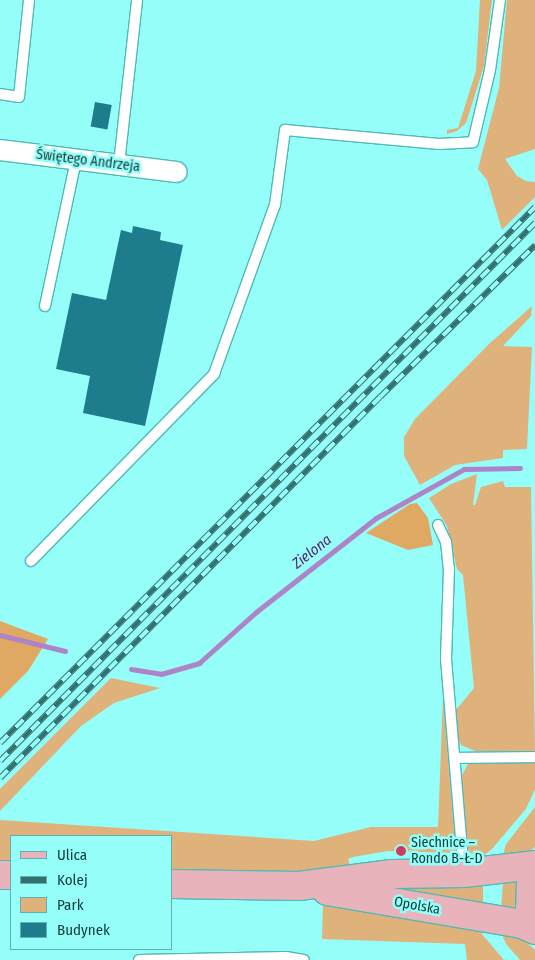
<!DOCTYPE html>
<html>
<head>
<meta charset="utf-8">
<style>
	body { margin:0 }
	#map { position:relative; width:535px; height:960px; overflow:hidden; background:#96fef9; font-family:"Fira Sans Condensed",sans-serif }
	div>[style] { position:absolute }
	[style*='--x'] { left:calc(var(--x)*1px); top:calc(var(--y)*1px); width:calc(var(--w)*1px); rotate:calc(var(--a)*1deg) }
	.green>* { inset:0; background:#dfb27b }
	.forest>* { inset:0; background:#dfa863 }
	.stream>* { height:5px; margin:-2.5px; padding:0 2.5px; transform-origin:2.5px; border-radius:2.5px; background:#ad84c8 }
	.building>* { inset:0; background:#1d7d8c; transform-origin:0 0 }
	.roads { filter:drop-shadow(1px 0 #4fbab6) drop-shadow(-1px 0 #4fbab6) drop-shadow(0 1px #4fbab6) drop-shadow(0 -1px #4fbab6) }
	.lane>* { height:10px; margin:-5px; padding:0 5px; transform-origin:5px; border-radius:5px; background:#fff }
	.street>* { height:20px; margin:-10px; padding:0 10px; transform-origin:10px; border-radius:10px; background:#fff }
	.primary>* { height:28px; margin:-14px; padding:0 14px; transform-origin:14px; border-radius:14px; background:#e9b3bb }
	.rail>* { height:5.5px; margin-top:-2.75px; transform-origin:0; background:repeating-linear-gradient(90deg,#96fef9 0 11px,#33716e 0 22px); box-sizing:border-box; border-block:1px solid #33716e }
	.dots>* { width:14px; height:14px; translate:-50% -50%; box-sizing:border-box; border:2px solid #96fef9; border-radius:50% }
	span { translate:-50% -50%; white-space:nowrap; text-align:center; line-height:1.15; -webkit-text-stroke:5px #96fef9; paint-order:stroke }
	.street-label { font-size:14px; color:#0e3d3b }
	.poi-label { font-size:14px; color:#0e3d3b }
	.left { translate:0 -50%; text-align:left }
	.water-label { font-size:15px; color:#562072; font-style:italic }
	.legend { position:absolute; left:10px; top:835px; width:162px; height:115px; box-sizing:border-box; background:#96fef9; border:1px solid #60b1ad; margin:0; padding:6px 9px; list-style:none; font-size:15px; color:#0e3d3b }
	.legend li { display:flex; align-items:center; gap:10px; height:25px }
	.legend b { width:25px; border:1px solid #60b1ad }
</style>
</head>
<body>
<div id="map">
	<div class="green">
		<i style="clip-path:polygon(480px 0,492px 0,484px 66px,466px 123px,457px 131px,447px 134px,447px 130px,458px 128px,476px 71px)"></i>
		<i style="clip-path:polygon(507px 0,535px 0,535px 149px,505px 159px,517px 176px,526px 181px,535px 182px,535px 197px,502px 230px,487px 180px,478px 169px,499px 88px)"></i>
		<i style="clip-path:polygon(532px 306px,531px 316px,503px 346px,532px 347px,527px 449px,503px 450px,503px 458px,455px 465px,420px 485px,404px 456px,404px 437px,415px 419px,489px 344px)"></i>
		<i style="clip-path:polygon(477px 474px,473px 505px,475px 505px,481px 487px,503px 481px,505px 487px,531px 487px,535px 751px,475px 751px,461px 745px,458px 740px,456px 710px,474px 688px,463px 575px,457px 569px,447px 526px,429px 498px,451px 484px)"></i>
		<i style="clip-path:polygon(111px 678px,160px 688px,114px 703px,81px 726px,0 811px,0 789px)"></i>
		<i style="clip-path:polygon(443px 697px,456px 853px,388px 851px,353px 857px,348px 859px,350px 866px,312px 872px,244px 873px,171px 870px,171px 836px,11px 836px,11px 861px,0 860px,0 820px,314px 841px,371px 827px,438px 827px)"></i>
		<i style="clip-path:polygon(475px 762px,535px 762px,535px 789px,526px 809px,491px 850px,484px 855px,469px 853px,466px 845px,461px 777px,468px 764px)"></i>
		<i style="clip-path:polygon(535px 807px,535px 847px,527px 854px,503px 855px,506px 844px)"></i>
		<i style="clip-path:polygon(519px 878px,520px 912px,501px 911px,503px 880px)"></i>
		<i style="clip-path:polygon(483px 881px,483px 909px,361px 887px)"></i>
		<i style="clip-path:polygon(323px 905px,482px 928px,481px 933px,504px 960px,467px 960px,465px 944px,322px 939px)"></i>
		<i style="clip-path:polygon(501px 932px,517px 935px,525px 941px,535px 950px,535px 960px,520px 960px,506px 944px)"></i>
	</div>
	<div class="forest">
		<i style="clip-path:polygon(417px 503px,428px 518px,433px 545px,408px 550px,366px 533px,410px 504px)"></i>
		<i style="clip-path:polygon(0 621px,48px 639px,28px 671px,0 699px)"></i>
	</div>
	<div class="stream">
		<i style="--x:0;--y:635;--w:67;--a:13.8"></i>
		<i style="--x:131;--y:669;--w:30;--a:9"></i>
		<i style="--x:161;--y:674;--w:40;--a:-16"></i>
		<i style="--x:199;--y:663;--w:76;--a:-41.8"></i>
		<i style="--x:256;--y:612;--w:152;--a:-38.1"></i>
		<i style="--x:376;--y:518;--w:101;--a:-29.1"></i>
		<i style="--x:464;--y:469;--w:56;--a:-1"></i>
	</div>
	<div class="building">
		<i style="left:95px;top:102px;width:17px;height:25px;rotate:10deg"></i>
		<i style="clip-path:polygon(133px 226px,161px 232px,160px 240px,183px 245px,145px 426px,83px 413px,90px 376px,56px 369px,72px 293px,106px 300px,121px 230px,132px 233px)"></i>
	</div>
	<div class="roads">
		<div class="lane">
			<i style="--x:0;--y:94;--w:19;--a:9"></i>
			<i style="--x:19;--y:97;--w:98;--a:-84.1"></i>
			<i style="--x:119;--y:164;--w:165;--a:-83.7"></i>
			<i style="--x:45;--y:306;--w:149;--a:-78"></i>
			<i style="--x:438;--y:525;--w:19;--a:65"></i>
			<i style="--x:446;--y:542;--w:27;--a:84"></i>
			<i style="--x:449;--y:569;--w:90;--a:91.9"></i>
			<i style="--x:446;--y:659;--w:214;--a:85.2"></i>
			<i style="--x:31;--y:561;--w:262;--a:-45.6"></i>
			<i style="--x:214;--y:374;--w:180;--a:-70.2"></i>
			<i style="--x:275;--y:205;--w:76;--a:-82.4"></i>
			<i style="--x:285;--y:130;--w:155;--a:5.2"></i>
			<i style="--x:439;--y:144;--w:34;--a:-3"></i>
			<i style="--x:473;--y:142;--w:74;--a:-76.7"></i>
			<i style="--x:490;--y:70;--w:71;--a:-81.9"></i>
			<i style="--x:456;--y:758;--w:79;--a:-0.7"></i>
			<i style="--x:139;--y:960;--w:147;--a:-1.2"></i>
			<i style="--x:286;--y:957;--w:18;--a:9"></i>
		</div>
		<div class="street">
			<i style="--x:0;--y:150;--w:178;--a:7.1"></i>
		</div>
		<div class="primary">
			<i style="--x:0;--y:875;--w:11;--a:0"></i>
			<i style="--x:535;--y:875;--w:11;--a:112"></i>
			<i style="--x:531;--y:885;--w:23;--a:92"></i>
			<i style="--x:530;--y:908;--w:20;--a:75"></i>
			<i style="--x:171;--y:884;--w:128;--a:0.9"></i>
			<i style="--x:299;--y:886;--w:94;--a:-7.4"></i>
			<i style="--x:392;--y:874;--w:72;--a:-0.8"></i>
			<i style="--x:464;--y:873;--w:71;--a:-6.4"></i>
			<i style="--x:327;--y:891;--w:198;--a:9.6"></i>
			<i style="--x:522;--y:924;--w:14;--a:25"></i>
		</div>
	</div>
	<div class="rail">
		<i style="--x:0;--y:743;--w:757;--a:-45.05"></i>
		<i style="--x:0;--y:761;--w:759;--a:-45.16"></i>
		<i style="--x:0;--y:778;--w:538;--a:-45.08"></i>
		<i style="--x:380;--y:397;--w:217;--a:-44.4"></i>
	</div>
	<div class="dots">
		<i style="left:401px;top:851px;background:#cd3e5e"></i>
	</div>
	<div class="street-label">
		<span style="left:88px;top:161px;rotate:7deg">Świętego Andrzeja</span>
		<span style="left:417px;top:906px;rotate:10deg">Opolska</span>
	</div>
	<div class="poi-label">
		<span class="left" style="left:411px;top:851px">Siechnice –<br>Rondo B-Ł-D</span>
	</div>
	<div class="water-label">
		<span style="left:312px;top:552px;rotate:-38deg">Zielona</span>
	</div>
	<ul class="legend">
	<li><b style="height:6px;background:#e9b3bb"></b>Ulica</li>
	<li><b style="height:6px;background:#33716e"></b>Kolej</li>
	<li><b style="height:14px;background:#dfb27b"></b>Park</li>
	<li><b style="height:14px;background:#1d7d8c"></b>Budynek</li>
	</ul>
</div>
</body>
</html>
